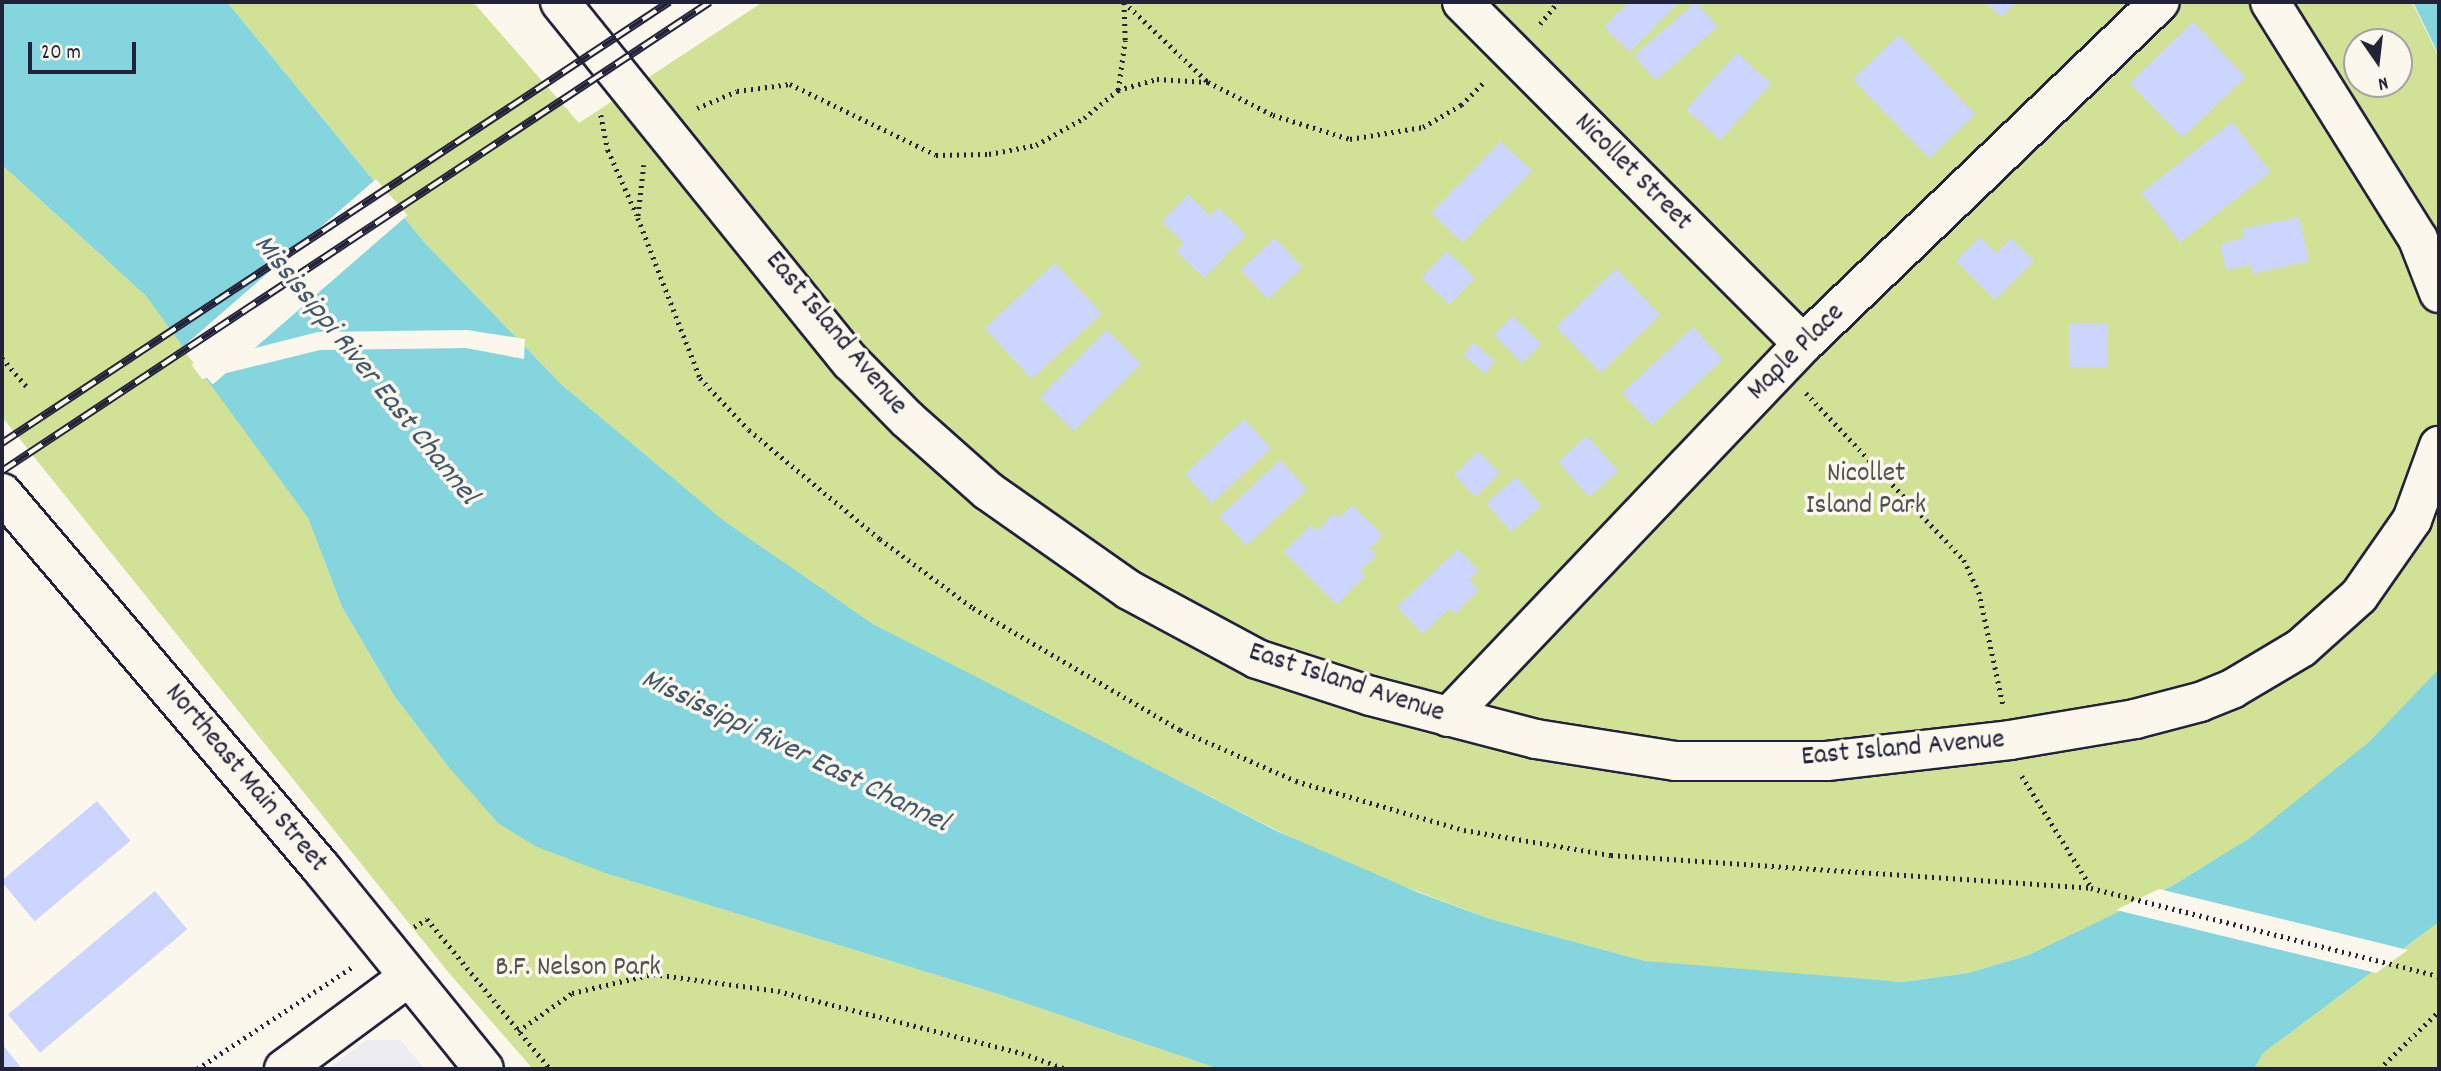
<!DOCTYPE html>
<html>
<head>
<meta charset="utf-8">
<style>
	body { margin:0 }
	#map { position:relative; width:2441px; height:1071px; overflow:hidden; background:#fbf7ec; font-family:Dekko,sans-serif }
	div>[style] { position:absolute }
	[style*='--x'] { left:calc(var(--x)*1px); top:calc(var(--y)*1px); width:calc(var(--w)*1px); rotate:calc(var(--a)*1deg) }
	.built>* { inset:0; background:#ededf1 }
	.green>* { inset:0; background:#d1e195 }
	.water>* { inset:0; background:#84d5dd }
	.pier>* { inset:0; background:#fbf7ec; transform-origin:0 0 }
	.building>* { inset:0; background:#ccd5fd; transform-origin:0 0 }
	.path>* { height:4.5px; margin-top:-2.25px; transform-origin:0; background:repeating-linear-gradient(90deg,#22223b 0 2px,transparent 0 7px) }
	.roads { filter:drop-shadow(2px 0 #22223b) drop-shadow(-2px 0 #22223b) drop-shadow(0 2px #22223b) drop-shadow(0 -2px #22223b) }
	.street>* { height:38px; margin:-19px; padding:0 19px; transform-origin:19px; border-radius:19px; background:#fbf7ec }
	.secondary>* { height:38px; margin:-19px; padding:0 19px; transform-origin:19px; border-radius:19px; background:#fbf7ec }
	.rail>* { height:8px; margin-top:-4px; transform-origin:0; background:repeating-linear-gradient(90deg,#fbf7ec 0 16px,#22223b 0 32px); box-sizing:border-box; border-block:2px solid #22223b }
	span { translate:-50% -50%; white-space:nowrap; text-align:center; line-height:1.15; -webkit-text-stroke:7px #fbf7ec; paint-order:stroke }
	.street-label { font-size:28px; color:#22223b }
	.park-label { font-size:28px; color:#4e5252 }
	.water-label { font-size:30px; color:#3f586c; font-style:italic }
	.frame { position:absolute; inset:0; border:4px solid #22223b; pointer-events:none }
	.north { position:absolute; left:2343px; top:28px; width:70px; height:70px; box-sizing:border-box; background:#fbf7ec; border:2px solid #a4a2a5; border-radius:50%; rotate:166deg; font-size:19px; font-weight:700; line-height:28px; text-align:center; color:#22223b }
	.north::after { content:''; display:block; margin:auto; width:24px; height:32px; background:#22223b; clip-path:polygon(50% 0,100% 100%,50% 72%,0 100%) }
	.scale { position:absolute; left:28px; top:42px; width:108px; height:32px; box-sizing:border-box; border:4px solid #22223b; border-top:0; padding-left:9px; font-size:21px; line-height:24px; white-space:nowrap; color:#22223b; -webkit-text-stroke:5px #fbf7ec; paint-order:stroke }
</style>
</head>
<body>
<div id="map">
	<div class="built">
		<i style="clip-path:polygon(367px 1040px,400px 1040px,425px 1069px,327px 1069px)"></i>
	</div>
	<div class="green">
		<i style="clip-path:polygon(evenodd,227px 2px,473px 2px,579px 123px,763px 2px,2412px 2px,2439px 57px,2439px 670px,2369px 743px,2250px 839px,2172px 886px,2081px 931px,2026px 956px,1968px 973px,1902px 982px,1735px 972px,1645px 961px,1490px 919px,1340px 862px,1023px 702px,873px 624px,724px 522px,562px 385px,424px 242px,227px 2px,2357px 42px,2399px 42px,2399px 84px,2357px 84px,2357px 42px)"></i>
		<i style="clip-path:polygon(2px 165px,146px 296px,213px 386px,308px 518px,342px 607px,395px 697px,447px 765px,608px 874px,998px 994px,1219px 1069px,533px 1069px,449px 973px,2px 417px)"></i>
		<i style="clip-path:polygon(2439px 922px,2439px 1069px,2254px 1069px,2263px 1053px)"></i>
	</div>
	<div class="water">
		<i style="clip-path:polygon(2px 2px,227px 2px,424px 242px,562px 385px,724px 521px,873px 624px,1279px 832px,1417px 892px,1490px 919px,1645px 961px,1902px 982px,1968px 973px,2026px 956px,2081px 930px,2172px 886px,2250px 838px,2369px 742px,2439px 669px,2439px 922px,2263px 1053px,2254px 1069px,1219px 1069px,998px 994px,608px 874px,537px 847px,498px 823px,447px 765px,395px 697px,342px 607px,308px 518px,146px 296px,2px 165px)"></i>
		<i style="clip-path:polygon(2413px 2px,2439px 2px,2439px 56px,2435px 47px)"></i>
	</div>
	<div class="pier">
		<i style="left:376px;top:179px;width:48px;height:258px;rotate:49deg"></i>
		<i style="clip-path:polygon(467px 330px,525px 339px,524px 359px,466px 348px,320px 350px,202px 379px,191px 364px,318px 332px)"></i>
		<i style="clip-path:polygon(2159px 889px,2408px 950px,2376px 973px,2116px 910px)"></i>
	</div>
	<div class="building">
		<i style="clip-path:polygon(1629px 2px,1679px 2px,1630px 52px,1604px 27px)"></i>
		<i style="left:1696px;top:2px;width:33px;height:82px;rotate:49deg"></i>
		<i style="clip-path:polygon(1986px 2px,2017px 2px,2001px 17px)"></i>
		<i style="left:2193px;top:22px;width:76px;height:88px;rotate:46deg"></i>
		<i style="left:1899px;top:35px;width:110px;height:64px;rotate:46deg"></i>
		<i style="left:1737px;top:53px;width:46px;height:76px;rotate:42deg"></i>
		<i style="left:2232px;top:122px;width:63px;height:115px;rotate:52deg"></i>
		<i style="left:1501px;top:141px;width:43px;height:100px;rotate:44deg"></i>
		<i style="clip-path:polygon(1188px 194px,1210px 216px,1218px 208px,1246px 235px,1204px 278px,1176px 251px,1184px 243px,1162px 222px)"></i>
		<i style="clip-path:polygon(2299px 217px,2309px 261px,2253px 274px,2251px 265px,2226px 270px,2220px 244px,2244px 238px,2242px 229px)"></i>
		<i style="clip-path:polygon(1980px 237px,1996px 253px,2011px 238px,2034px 261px,1995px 300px,1956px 261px)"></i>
		<i style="left:1275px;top:238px;width:40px;height:47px;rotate:47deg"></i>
		<i style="left:1447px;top:251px;width:39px;height:37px;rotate:44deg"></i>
		<i style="left:1055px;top:263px;width:69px;height:96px;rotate:47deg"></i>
		<i style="left:1616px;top:269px;width:64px;height:83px;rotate:46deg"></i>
		<i style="left:1513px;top:316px;width:40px;height:27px;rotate:45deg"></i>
		<i style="left:2069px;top:323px;width:38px;height:44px"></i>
		<i style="left:1693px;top:327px;width:44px;height:97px;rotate:47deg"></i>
		<i style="left:1107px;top:330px;width:48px;height:95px;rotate:45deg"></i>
		<i style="left:1474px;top:343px;width:28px;height:16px;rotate:41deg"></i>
		<i style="left:1244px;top:419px;width:40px;height:81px;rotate:47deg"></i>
		<i style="left:1587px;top:436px;width:47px;height:39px;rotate:48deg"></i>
		<i style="left:1478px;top:451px;width:31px;height:34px;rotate:45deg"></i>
		<i style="left:1280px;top:460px;width:40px;height:83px;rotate:47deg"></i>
		<i style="left:1516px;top:477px;width:38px;height:40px;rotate:48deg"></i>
		<i style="clip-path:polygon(1352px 505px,1383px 535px,1370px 549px,1377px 555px,1360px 571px,1365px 576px,1337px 605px,1284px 552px,1311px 525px,1317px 531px,1334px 513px,1339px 518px)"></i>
		<i style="clip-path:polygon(1458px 549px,1479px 571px,1469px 580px,1479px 590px,1455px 614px,1450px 608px,1423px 634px,1397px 607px)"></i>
		<i style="left:97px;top:801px;width:52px;height:125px;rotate:50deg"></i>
		<i style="left:155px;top:891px;width:50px;height:192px;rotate:50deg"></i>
		<i style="clip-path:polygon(2px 1044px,22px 1069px,2px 1069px)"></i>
	</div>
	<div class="path">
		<i style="--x:1124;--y:2;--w:115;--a:43.6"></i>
		<i style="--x:1540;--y:24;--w:28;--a:-51"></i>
		<i style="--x:1118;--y:90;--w:50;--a:-82"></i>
		<i style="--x:1125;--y:40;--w:37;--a:-92"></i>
		<i style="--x:697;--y:108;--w:43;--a:-23"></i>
		<i style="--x:737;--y:91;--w:53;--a:-7.5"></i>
		<i style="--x:790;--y:84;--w:162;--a:25.9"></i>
		<i style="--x:936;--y:155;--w:53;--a:-1.1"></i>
		<i style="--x:989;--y:154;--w:48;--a:-10.8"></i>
		<i style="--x:1036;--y:145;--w:55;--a:-29.4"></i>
		<i style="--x:1084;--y:118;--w:44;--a:-39.5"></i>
		<i style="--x:1118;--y:90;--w:41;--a:-15.8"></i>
		<i style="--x:1157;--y:79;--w:51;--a:3.4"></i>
		<i style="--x:1208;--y:82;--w:73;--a:26.9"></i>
		<i style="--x:1273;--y:115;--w:81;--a:17.3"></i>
		<i style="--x:1350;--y:139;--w:74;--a:-9.3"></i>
		<i style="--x:1423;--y:127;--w:44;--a:-30.1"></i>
		<i style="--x:1461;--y:105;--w:35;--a:-45"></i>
		<i style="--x:601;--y:115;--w:36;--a:79"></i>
		<i style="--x:608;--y:150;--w:71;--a:66"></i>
		<i style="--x:644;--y:165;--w:53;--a:96.5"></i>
		<i style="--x:638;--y:218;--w:172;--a:68.8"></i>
		<i style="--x:700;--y:378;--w:71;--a:46.7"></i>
		<i style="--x:749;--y:430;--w:170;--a:39.8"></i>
		<i style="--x:880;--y:539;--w:116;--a:36.6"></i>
		<i style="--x:973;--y:608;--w:240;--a:30.5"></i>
		<i style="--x:1180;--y:730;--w:127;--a:23.7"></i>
		<i style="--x:1296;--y:781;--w:175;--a:16.3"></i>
		<i style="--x:1464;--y:830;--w:149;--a:9.7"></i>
		<i style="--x:1611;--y:855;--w:481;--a:3.9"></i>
		<i style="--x:2091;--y:888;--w:359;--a:14.2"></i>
		<i style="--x:2;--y:358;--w:38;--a:49"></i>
		<i style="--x:1806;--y:393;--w:230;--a:46.6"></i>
		<i style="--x:1964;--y:560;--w:35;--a:65"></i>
		<i style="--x:1979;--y:592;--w:115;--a:77.9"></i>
		<i style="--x:2022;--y:776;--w:131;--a:58.1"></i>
		<i style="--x:414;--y:927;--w:15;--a:-32"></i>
		<i style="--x:427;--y:919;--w:194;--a:50.6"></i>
		<i style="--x:518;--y:1031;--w:66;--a:-35.1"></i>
		<i style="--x:572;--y:993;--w:83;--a:-13.2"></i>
		<i style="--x:653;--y:974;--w:126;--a:7.7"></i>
		<i style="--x:778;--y:991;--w:252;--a:14.3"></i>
		<i style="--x:1022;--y:1053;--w:47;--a:20"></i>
		<i style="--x:197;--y:1069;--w:188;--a:-33.3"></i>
		<i style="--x:2379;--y:1069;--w:83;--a:-44"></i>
	</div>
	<div class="roads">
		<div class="street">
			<i style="--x:560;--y:2;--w:463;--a:51.1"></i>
			<i style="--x:851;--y:362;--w:80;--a:45.5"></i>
			<i style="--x:907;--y:419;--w:108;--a:41.6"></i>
			<i style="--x:988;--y:491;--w:172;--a:35.1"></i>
			<i style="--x:1129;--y:590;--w:145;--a:28.3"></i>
			<i style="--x:1257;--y:659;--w:120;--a:18"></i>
			<i style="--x:1371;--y:696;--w:171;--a:14.6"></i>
			<i style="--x:1536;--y:739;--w:141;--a:9"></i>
			<i style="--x:1675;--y:761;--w:152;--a:0"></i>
			<i style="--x:1827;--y:761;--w:184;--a:-6.5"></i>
			<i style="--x:2010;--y:740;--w:127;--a:-9.5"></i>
			<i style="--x:2135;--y:719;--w:67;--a:-14.7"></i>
			<i style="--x:2200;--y:702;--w:35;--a:-22"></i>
			<i style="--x:2232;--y:689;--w:80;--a:-30.7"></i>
			<i style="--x:2301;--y:648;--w:78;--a:-41.9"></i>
			<i style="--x:2359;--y:596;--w:93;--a:-55.1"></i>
			<i style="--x:2412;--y:520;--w:79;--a:-70"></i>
			<i style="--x:1462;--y:2;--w:483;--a:45.1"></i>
			<i style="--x:2270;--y:2;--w:279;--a:58"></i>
			<i style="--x:2418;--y:239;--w:58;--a:68.7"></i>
			<i style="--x:1448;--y:717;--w:515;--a:-46.42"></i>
			<i style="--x:1803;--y:344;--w:494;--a:-43.8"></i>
			<i style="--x:284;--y:1069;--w:153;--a:-36.5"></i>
		</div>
		<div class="secondary">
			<i style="--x:2;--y:493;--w:494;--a:49.6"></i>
			<i style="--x:322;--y:869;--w:257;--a:51"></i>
		</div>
	</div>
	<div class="rail">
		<i style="--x:2;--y:443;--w:800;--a:-33.47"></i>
		<i style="--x:2;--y:471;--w:849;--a:-33.52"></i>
	</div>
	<div class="street-label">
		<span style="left:1632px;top:173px;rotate:45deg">Nicollet Street</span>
		<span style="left:835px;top:334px;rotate:50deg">East Island Avenue</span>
		<span style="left:1797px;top:353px;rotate:-45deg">Maple Place</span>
		<span style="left:1346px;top:684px;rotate:18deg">East Island Avenue</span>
		<span style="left:1903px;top:750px;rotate:-5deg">East Island Avenue</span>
		<span style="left:245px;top:779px;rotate:50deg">Northeast Main Street</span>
	</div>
	<div class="park-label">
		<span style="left:1866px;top:491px">Nicollet<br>Island Park</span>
		<span style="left:578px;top:969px">B.F. Nelson Park</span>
	</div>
	<div class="water-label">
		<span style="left:364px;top:371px;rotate:51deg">Mississippi River East Channel</span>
		<span style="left:794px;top:753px;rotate:26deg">Mississippi River East Channel</span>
	</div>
	<div class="frame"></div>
	<div class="north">N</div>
	<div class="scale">20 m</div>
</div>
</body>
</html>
